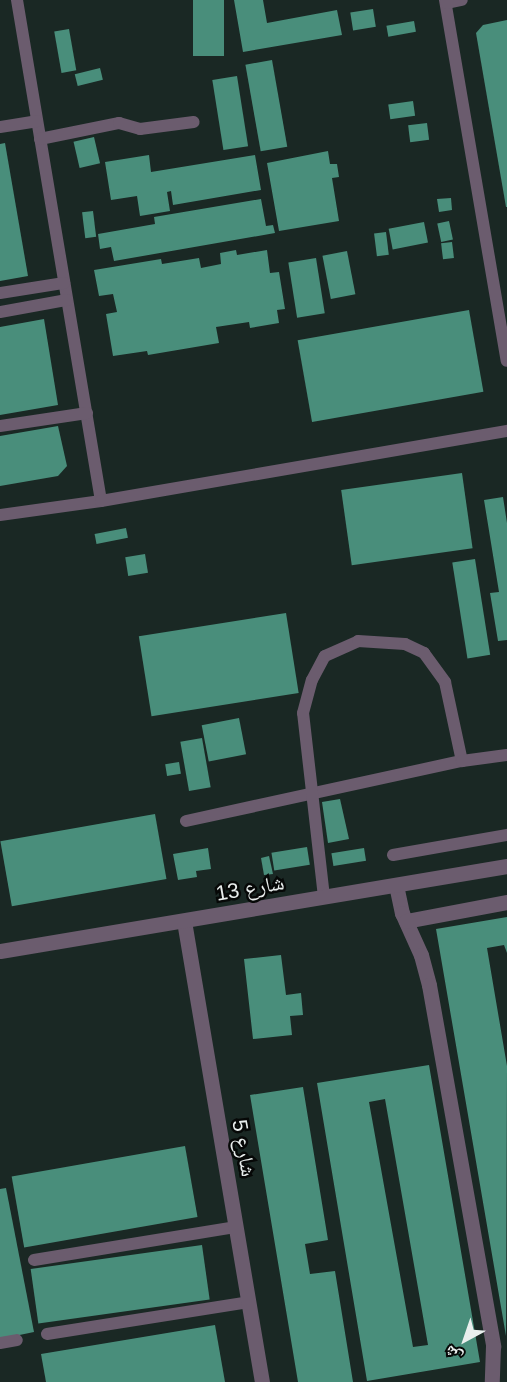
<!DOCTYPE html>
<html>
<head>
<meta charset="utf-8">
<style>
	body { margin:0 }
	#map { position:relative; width:507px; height:1382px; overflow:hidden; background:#181f1d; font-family:Arial,"Noto Naskh Arabic",sans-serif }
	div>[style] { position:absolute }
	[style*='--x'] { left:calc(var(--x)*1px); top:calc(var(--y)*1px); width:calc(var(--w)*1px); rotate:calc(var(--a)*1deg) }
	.built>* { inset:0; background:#1a2824; transform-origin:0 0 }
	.building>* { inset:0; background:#498e7b; transform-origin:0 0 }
	.service>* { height:12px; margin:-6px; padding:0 6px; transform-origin:6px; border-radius:6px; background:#6b5c6e }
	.minor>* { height:15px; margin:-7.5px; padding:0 7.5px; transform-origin:7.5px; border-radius:7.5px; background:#6b5c6e }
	span { translate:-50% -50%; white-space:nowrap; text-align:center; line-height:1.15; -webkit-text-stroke:5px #060807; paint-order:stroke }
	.street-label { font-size:21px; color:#e9eeed }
	.north { position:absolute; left:435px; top:1310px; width:60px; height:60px; -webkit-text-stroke:4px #060807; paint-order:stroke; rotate:220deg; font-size:16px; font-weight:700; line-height:24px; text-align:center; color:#e9eeed }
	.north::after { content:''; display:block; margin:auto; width:21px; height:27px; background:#e9eeed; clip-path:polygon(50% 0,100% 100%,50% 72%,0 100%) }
</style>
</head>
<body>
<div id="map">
	<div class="built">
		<i style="left:0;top:0;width:507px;height:1382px"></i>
	</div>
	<div class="building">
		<i style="left:193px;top:0;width:31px;height:56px"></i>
		<i style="clip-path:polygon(234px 0,263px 0,267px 23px,337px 10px,342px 35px,243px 52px)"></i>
		<i style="left:373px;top:9px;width:18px;height:23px;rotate:81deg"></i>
		<i style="clip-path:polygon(507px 20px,507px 207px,506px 207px,476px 33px,483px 25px)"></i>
		<i style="left:414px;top:21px;width:11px;height:28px;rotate:80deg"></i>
		<i style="left:69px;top:29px;width:42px;height:15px;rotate:80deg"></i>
		<i style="left:272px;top:60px;width:88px;height:27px;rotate:80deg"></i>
		<i style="left:100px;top:68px;width:12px;height:26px;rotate:76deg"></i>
		<i style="left:237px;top:76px;width:71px;height:25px;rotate:81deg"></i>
		<i style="left:413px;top:101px;width:15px;height:25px;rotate:82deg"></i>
		<i style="left:427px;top:123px;width:17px;height:19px;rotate:83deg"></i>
		<i style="left:94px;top:137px;width:27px;height:21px;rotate:77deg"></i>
		<i style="clip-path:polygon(5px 143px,28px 276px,0 281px,0 144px)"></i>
		<i style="clip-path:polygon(328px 151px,330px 164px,337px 164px,339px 177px,332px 178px,339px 221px,279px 231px,267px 163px)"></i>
		<i style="clip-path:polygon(149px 155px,151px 172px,255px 155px,261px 190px,173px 205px,171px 191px,167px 192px,170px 211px,140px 216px,137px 196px,111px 200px,105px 162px)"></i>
		<i style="clip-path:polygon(451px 198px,452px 210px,439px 212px,437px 199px)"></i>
		<i style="clip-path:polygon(261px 199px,266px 226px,273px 225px,275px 233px,114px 261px,111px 247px,100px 249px,98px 234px,155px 224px,154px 217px)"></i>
		<i style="left:93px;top:211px;width:26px;height:11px;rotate:83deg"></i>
		<i style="left:449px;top:221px;width:19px;height:12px;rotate:78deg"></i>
		<i style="left:424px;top:222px;width:21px;height:36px;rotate:79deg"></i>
		<i style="left:386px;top:232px;width:23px;height:12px;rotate:83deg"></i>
		<i style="left:452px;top:242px;width:16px;height:11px;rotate:83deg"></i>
		<i style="clip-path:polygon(236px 250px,237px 255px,267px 250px,270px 273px,279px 272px,285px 309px,277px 310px,279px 323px,250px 328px,249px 322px,216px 327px,219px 343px,148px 355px,147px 351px,113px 356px,106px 314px,117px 312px,113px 294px,99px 296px,94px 270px,161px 259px,162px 264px,199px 258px,201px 268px,221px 264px,220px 253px)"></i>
		<i style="left:347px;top:251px;width:44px;height:25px;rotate:79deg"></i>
		<i style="left:316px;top:258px;width:56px;height:28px;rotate:81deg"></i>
		<i style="left:469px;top:310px;width:83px;height:174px;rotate:80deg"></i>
		<i style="clip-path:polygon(44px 319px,58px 405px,0 415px,0 327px)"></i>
		<i style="clip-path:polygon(58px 426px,67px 466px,58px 476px,0 486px,0 436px)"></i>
		<i style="left:462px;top:473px;width:76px;height:122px;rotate:82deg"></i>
		<i style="clip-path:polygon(503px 497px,507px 523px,507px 640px,498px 641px,490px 593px,499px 592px,484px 500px)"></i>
		<i style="left:126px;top:528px;width:10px;height:32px;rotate:79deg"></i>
		<i style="left:145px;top:554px;width:19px;height:20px;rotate:81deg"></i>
		<i style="left:475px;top:559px;width:97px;height:23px;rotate:81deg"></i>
		<i style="left:286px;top:613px;width:81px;height:149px;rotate:81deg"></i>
		<i style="left:239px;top:718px;width:37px;height:38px;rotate:79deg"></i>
		<i style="left:202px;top:738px;width:50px;height:22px;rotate:80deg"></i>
		<i style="left:179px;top:762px;width:12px;height:14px;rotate:81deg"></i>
		<i style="clip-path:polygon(340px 799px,349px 839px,328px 843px,322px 802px)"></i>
		<i style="left:155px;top:814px;width:66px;height:157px;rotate:80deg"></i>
		<i style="left:307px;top:847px;width:18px;height:36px;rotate:81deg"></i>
		<i style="clip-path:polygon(208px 848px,211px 869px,196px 871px,197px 877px,178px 880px,173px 854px)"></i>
		<i style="left:364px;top:848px;width:13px;height:33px;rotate:81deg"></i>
		<i style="clip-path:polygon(269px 856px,273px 874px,264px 875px,261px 858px)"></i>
		<i style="clip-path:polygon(507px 917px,507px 953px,504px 945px,487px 948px,507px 1066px,506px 1336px,436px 929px)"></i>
		<i style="clip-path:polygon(281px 955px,286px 995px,301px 993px,303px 1015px,290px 1016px,292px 1035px,253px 1039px,244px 959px)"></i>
		<i style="clip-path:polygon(evenodd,429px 1065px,480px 1362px,367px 1381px,317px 1083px,429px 1065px,385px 1099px,428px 1345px,413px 1347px,369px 1102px,385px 1099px)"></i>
		<i style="clip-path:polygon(303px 1087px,328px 1240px,305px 1244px,310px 1274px,335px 1271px,353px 1382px,298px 1382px,250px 1095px)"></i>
		<i style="left:185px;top:1146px;width:72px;height:176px;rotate:80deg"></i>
		<i style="clip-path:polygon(6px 1188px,34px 1332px,0 1339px,0 1189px)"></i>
		<i style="left:202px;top:1245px;width:55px;height:173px;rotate:82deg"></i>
		<i style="clip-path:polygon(215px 1325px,225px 1382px,46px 1382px,41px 1354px)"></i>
	</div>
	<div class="service">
		<i style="--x:17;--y:0;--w:508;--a:80.48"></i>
		<i style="--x:445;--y:0;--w:366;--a:80.3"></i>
		<i style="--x:446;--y:3;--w:16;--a:-11"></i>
		<i style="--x:0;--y:127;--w:37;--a:-9"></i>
		<i style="--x:40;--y:139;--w:81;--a:-11.4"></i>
		<i style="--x:119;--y:123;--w:22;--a:16"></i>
		<i style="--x:140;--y:129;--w:54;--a:-7.4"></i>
		<i style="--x:0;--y:293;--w:65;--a:-8.9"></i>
		<i style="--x:0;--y:312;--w:68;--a:-10.2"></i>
		<i style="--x:0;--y:426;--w:88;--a:-8.5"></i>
		<i style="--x:0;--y:515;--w:102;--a:-7.9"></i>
		<i style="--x:101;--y:501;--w:412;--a:-9.8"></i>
		<i style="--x:186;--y:821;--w:282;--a:-12.3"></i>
		<i style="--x:393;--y:855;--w:116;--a:-10"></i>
		<i style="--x:324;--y:897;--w:185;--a:-96.5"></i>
		<i style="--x:303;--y:713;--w:34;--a:-75"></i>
		<i style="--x:312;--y:680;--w:27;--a:-62"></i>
		<i style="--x:325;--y:656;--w:36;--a:-24"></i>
		<i style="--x:358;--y:641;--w:47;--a:3.7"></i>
		<i style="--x:405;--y:644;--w:21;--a:25"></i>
		<i style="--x:424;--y:653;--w:36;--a:54"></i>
		<i style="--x:445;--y:682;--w:81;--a:77.9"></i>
		<i style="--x:462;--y:761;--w:45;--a:-7.6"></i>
		<i style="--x:34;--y:1260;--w:205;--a:-9.3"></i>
		<i style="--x:47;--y:1334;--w:204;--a:-9"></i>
		<i style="--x:0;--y:1343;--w:17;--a:-10"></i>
	</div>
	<div class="minor">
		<i style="--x:396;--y:885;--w:29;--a:78"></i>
		<i style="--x:402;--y:913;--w:46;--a:65.7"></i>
		<i style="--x:421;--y:955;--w:31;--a:75"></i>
		<i style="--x:429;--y:985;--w:367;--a:79.9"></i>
		<i style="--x:493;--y:1346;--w:36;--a:92"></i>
		<i style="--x:184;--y:921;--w:468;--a:80.4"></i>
		<i style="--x:406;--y:921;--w:103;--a:-10.7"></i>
		<i style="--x:0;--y:951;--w:514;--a:-9.52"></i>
	</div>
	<div class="street-label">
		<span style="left:250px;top:888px;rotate:-10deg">شارع 13</span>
		<span style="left:244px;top:1148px;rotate:80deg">شارع 5</span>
	</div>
	<div class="north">ش</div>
</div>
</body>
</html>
